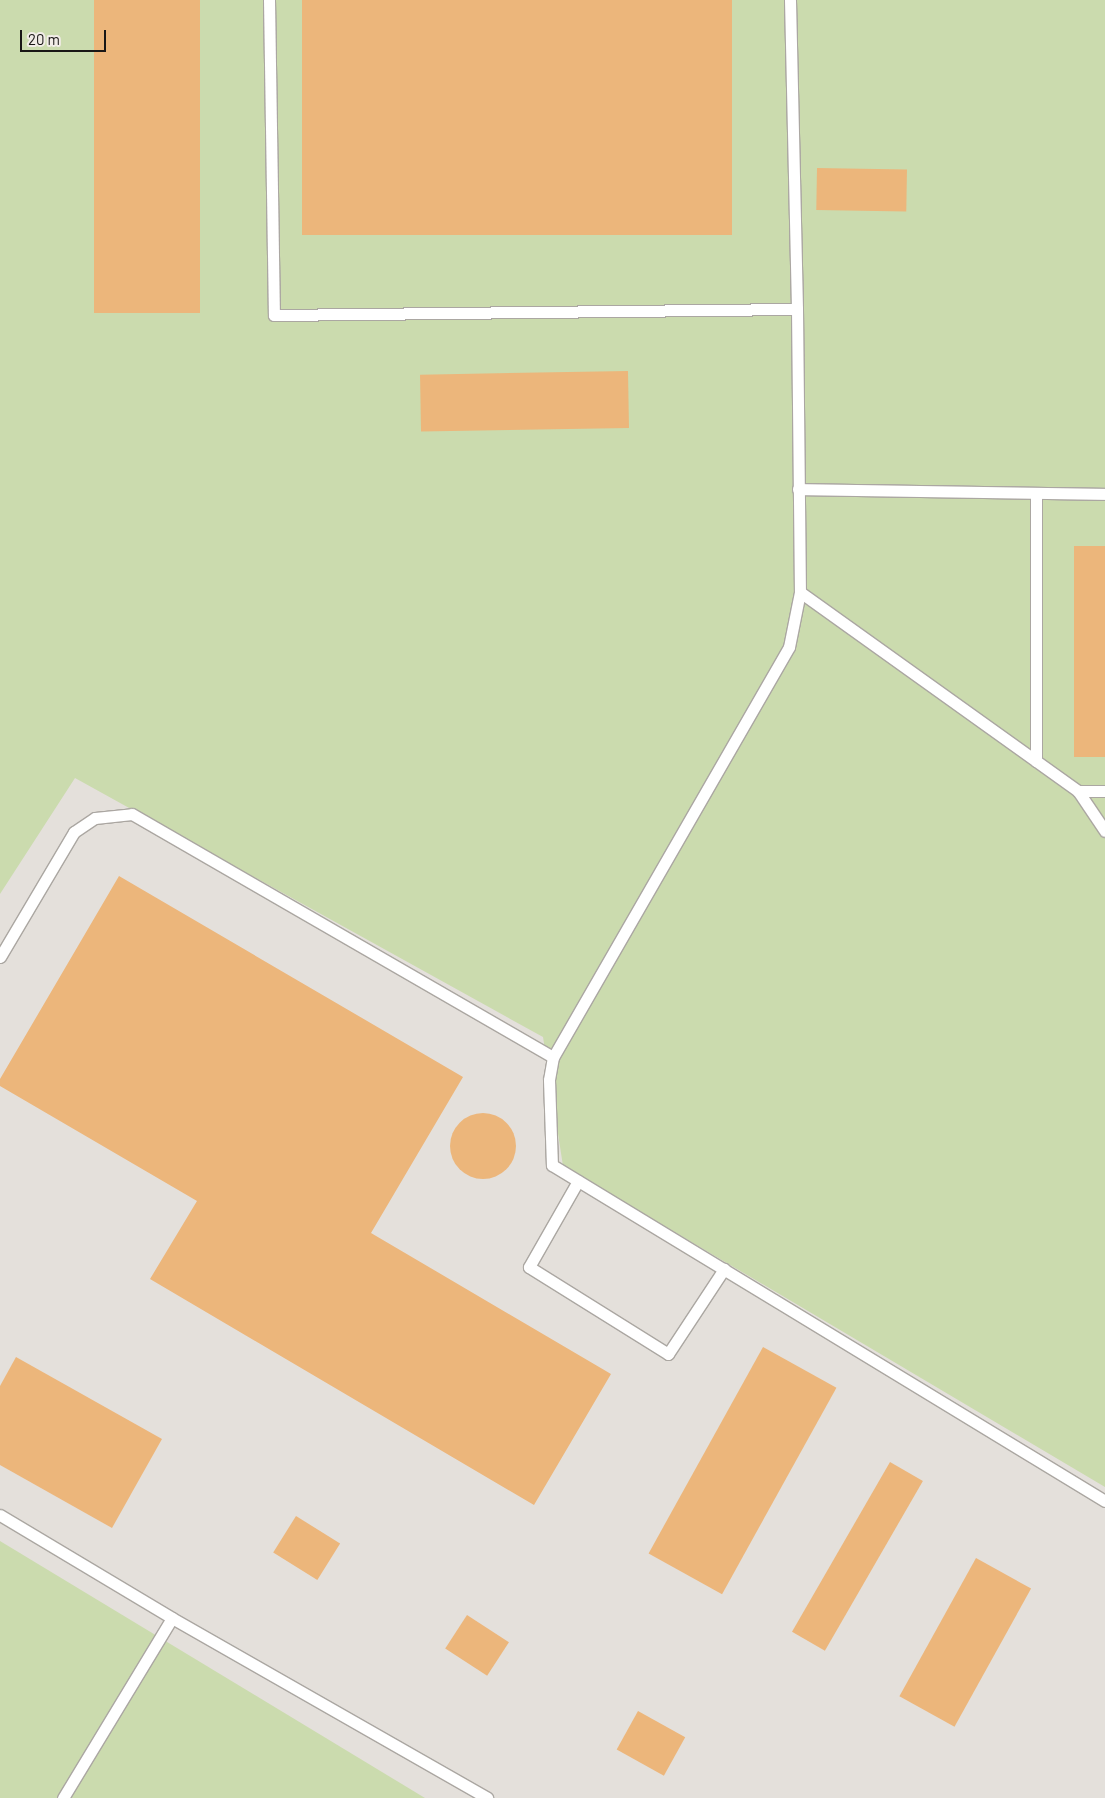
<!DOCTYPE html>
<html>
<head>
<meta charset="utf-8">
<style>
	body { margin:0 }
	#map { position:relative; width:1105px; height:1798px; overflow:hidden; background:#e4e0db; font-family:Barlow,sans-serif }
	div>[style] { position:absolute }
	[style*='--x'] { left:calc(var(--x)*1px); top:calc(var(--y)*1px); width:calc(var(--w)*1px); rotate:calc(var(--a)*1deg) }
	.green>* { inset:0; background:#cbdbae }
	.building>* { inset:0; background:#ecb67b; transform-origin:0 0 }
	.round { border-radius:50% }
	.roads { filter:drop-shadow(1px 0 #aba7a2) drop-shadow(-1px 0 #aba7a2) drop-shadow(0 1px #aba7a2) drop-shadow(0 -1px #aba7a2) }
	.lane>* { height:11px; margin:-5.5px; padding:0 5.5px; transform-origin:5.5px; border-radius:5.5px; background:#fff }
	span { translate:-50% -50%; white-space:nowrap; text-align:center; line-height:1.15; -webkit-text-stroke:4.5px #f2ede8; paint-order:stroke }
	.scale { position:absolute; left:20px; top:30px; width:86px; height:22px; box-sizing:border-box; border:2px solid #191716; border-top:0; padding-left:6px; font-size:15px; line-height:18px; white-space:nowrap; color:#191716; -webkit-text-stroke:4px #f2ede8; paint-order:stroke }
</style>
</head>
<body>
<div id="map">
	<div class="green">
		<i style="clip-path:polygon(0 0,1105px 0,1105px 1487px,563px 1166px,543px 1037px,75px 778px,0 894px)"></i>
		<i style="clip-path:polygon(0 1541px,425px 1798px,0 1798px)"></i>
	</div>
	<div class="building">
		<i style="left:94px;top:0;width:106px;height:313px"></i>
		<i style="left:302px;top:0;width:430px;height:235px"></i>
		<i style="left:817px;top:168px;width:90px;height:42px;rotate:1deg"></i>
		<i style="left:628px;top:371px;width:57px;height:208px;rotate:89deg"></i>
		<i style="left:1074px;top:546px;width:31px;height:211px"></i>
		<i style="clip-path:polygon(119px 876px,463px 1077px,371px 1233px,611px 1374px,534px 1505px,150px 1279px,197px 1201px,0 1086px,0 1079px)"></i>
		<i class="round" style="left:450px;top:1113px;width:66px;height:66px"></i>
		<i style="left:763px;top:1347px;width:84px;height:236px;rotate:29deg"></i>
		<i style="clip-path:polygon(16px 1357px,162px 1439px,112px 1528px,0 1465px,0 1386px)"></i>
		<i style="left:890px;top:1462px;width:38px;height:196px;rotate:30deg"></i>
		<i style="left:296px;top:1516px;width:52px;height:43px;rotate:32deg"></i>
		<i style="left:976px;top:1558px;width:63px;height:158px;rotate:29deg"></i>
		<i style="left:467px;top:1615px;width:50px;height:40px;rotate:33deg"></i>
		<i style="left:638px;top:1711px;width:54px;height:44px;rotate:29deg"></i>
	</div>
	<div class="roads">
		<div class="lane">
			<i style="--x:269;--y:0;--w:315;--a:89.1"></i>
			<i style="--x:274;--y:315;--w:523;--a:-0.66"></i>
			<i style="--x:790;--y:0;--w:309;--a:88.7"></i>
			<i style="--x:797;--y:309;--w:283;--a:89.4"></i>
			<i style="--x:800;--y:592;--w:56;--a:101.3"></i>
			<i style="--x:789;--y:647;--w:473;--a:119.9"></i>
			<i style="--x:553;--y:1057;--w:23;--a:100"></i>
			<i style="--x:549;--y:1080;--w:85;--a:88"></i>
			<i style="--x:552;--y:1165;--w:647;--a:31.28"></i>
			<i style="--x:798;--y:489;--w:307;--a:0.9"></i>
			<i style="--x:800;--y:592;--w:342;--a:35.6"></i>
			<i style="--x:1078;--y:791;--w:27;--a:0"></i>
			<i style="--x:1036;--y:761;--w:268;--a:-90"></i>
			<i style="--x:1078;--y:791;--w:48;--a:56"></i>
			<i style="--x:0;--y:957;--w:145;--a:-59.4"></i>
			<i style="--x:74;--y:832;--w:25;--a:-34"></i>
			<i style="--x:95;--y:818;--w:37;--a:-6"></i>
			<i style="--x:132;--y:814;--w:486;--a:30"></i>
			<i style="--x:578;--y:1181;--w:99;--a:119.7"></i>
			<i style="--x:529;--y:1267;--w:164;--a:32"></i>
			<i style="--x:668;--y:1354;--w:102;--a:-56.6"></i>
			<i style="--x:0;--y:1515;--w:200;--a:30.9"></i>
			<i style="--x:172;--y:1618;--w:363;--a:29.7"></i>
			<i style="--x:63;--y:1798;--w:210;--a:-58.8"></i>
		</div>
	</div>
	<div class="scale">20 m</div>
</div>
</body>
</html>
